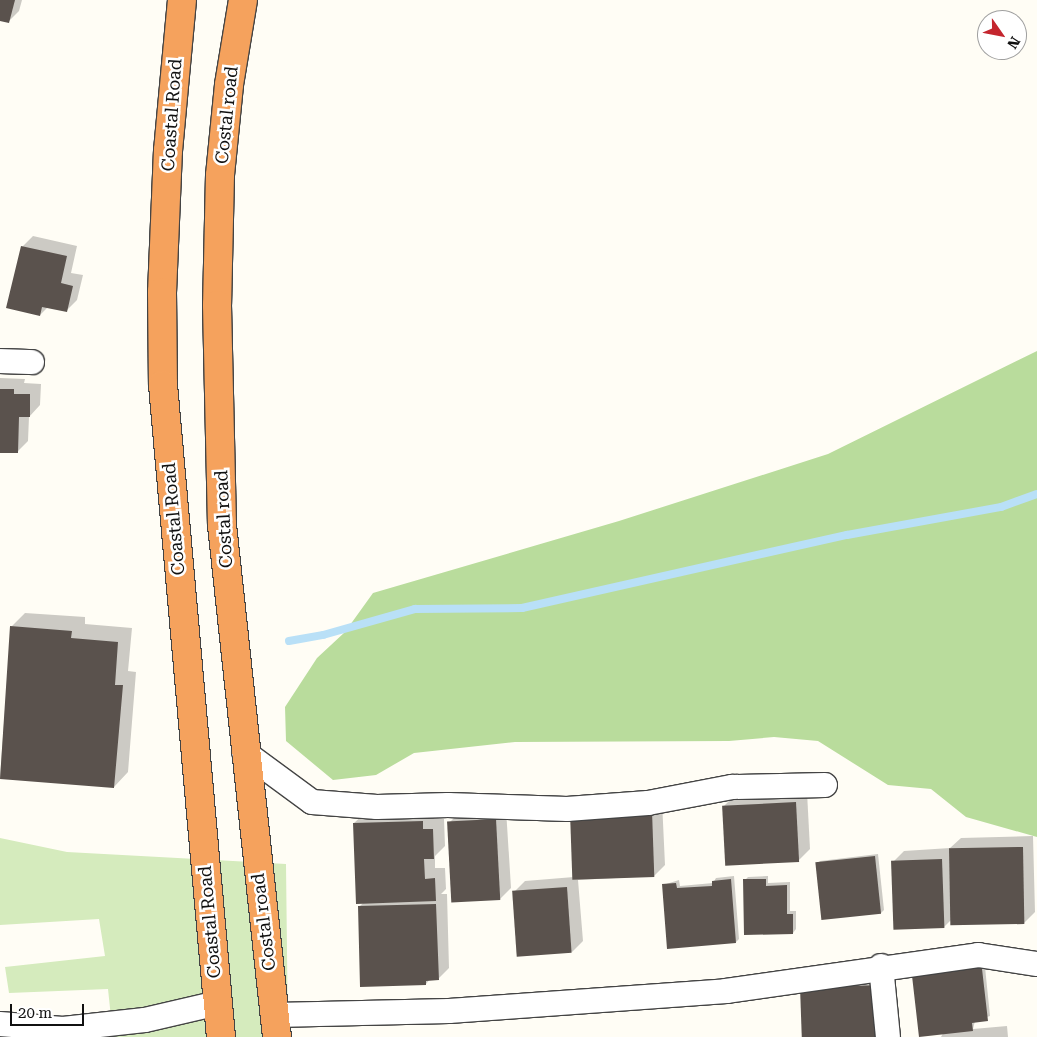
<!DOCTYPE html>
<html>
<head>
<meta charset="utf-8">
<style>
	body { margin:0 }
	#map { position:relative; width:1037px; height:1037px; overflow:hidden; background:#fffdf5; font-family:"Roboto Serif",serif }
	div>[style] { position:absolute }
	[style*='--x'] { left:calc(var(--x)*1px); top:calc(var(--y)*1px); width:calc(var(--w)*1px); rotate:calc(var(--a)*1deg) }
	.green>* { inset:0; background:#d5ebbd }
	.forest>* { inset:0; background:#b9dc9c }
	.shadow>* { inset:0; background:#0003 }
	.stream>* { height:8px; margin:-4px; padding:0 4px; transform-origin:4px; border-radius:4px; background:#b9e0f7 }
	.building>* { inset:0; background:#5a524d; transform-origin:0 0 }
	.roads { filter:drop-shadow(1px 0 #444) drop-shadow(-1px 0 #444) drop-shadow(0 1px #444) drop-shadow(0 -1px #444) }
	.minor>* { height:24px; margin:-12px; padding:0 12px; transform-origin:12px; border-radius:12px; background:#fff }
	.highway>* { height:28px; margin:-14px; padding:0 14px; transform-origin:14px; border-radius:14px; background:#f5a25d }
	span { translate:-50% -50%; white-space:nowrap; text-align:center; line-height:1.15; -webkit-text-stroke:5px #fff; paint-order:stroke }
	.street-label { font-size:18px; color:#111 }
	.north { position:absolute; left:977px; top:10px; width:50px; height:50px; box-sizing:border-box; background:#fff; border:1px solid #a0a0a0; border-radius:50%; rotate:123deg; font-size:14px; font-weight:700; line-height:20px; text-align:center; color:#111 }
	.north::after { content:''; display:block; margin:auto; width:18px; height:22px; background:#c4262e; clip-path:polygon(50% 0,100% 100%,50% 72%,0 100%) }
	.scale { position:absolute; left:10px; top:1004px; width:74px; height:22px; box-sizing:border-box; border:2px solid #111; border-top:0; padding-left:6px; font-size:15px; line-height:18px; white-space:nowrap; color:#111; -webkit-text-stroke:4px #fff; paint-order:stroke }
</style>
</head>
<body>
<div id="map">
	<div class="green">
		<i style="clip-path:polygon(0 838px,67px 852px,286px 864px,288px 1037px,27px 1037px,112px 1027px,108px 989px,9px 993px,5px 967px,105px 956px,99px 919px,0 925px)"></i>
	</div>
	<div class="forest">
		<i style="clip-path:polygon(1037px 351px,1037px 837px,966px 817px,931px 789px,888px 785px,818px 741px,774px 737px,729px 741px,515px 742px,414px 753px,376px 775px,333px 780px,286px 741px,285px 707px,317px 658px,345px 632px,373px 593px,619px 521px,828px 454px)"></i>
	</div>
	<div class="shadow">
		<i style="clip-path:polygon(0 0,22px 0,19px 11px,8px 22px,0 20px)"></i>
		<i style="clip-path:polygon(33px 236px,77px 246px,71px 273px,83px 275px,77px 300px,66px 311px,48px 307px,40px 315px,22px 247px)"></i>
		<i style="clip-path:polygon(0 378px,25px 379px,24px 383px,41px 384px,40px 405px,29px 417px,28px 441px,17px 452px,0 452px)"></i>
		<i style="clip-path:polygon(25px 613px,85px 617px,85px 624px,132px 628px,128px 671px,136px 672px,128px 772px,114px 787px,0 778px,11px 627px)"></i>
		<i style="clip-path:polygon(807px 792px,810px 849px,799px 860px,723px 807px,734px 796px)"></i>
		<i style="clip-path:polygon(662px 801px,665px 865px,654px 876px,578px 880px,583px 941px,572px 952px,514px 892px,525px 881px,574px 877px)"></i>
		<i style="clip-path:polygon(506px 809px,511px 888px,500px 899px,449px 823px,460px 812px)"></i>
		<i style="clip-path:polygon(433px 810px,434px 819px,444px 819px,445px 846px,435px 856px,435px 868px,445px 868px,446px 889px,441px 894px,447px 894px,449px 968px,438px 979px,430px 979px,426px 984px,359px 907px,364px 902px,354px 823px,365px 813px)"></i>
		<i style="clip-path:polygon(1033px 836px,1035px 912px,1024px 923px,952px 919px,944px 927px,893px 862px,904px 851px,950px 848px,961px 838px)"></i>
		<i style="clip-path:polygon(878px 854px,884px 910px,881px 913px,817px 864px,820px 861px)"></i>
		<i style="clip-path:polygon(734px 876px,739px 939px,736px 942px,663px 885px,679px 880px,680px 886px,713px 883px,716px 878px)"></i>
		<i style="clip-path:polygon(768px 876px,768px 883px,790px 882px,790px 911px,796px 911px,796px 929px,793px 933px,745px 880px,748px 877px)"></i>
		<i style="clip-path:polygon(984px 957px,990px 1016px,975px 1021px,973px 1029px,1007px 1026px,1008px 1037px,941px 1037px)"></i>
		<i style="clip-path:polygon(891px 975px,804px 1037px,802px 990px)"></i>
	</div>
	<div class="stream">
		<i style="--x:289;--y:641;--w:35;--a:-10"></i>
		<i style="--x:323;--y:635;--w:96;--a:-15.8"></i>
		<i style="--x:415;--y:609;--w:107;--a:-0.5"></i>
		<i style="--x:522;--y:608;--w:333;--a:-12.7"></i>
		<i style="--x:847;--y:535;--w:157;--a:-10.3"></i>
		<i style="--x:1001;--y:507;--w:38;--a:-20"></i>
	</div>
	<div class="building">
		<i style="clip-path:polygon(0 0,15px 0,9px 23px,0 21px)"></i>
		<i style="clip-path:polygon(21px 246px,67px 256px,61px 283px,73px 286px,67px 312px,42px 307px,40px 316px,6px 308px)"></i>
		<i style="clip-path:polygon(0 389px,14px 389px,14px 394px,30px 394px,30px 417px,19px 417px,18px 453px,0 453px)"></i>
		<i style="clip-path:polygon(10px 626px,72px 631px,71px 638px,118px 642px,115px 685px,123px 685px,114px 788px,0 779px)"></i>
		<i style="left:796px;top:802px;width:60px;height:74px;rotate:87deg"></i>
		<i style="left:652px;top:811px;width:66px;height:82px;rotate:88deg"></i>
		<i style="left:496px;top:819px;width:81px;height:49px;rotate:87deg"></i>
		<i style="clip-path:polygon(423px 821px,423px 829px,433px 829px,434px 859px,424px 859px,425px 879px,435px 878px,436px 901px,356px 904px,353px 823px)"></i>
		<i style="left:1023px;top:847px;width:77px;height:74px;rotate:89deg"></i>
		<i style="left:875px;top:856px;width:58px;height:60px;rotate:84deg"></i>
		<i style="left:942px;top:859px;width:69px;height:51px;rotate:88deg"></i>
		<i style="clip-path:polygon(731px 879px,736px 943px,667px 949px,662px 884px,676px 883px,677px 888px,712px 886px,712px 881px)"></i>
		<i style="clip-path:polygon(743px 879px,766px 879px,766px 886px,787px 885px,787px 914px,793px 914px,793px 934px,744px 935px)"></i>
		<i style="left:567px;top:887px;width:66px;height:55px;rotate:86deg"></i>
		<i style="clip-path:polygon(436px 904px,439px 980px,426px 981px,426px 985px,360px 987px,358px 906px)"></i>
		<i style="clip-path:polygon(981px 960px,988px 1021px,972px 1023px,973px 1031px,919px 1037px,911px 967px)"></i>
		<i style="left:881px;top:985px;width:52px;height:81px;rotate:88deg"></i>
	</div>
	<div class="roads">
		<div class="minor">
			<i style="--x:0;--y:361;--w:32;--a:2"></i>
			<i style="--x:244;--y:752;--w:84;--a:36.3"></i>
			<i style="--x:312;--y:802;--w:65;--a:4.4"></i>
			<i style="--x:377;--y:807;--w:71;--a:-1.6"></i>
			<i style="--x:448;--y:805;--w:119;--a:1.9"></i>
			<i style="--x:567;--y:809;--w:81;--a:-4.2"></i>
			<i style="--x:648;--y:803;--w:86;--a:-10.8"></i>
			<i style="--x:732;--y:787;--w:93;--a:-1.2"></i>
			<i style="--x:881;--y:966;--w:71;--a:84.4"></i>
			<i style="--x:275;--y:1015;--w:174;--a:-1.3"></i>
			<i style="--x:449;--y:1011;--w:278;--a:-4.1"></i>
			<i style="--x:726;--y:991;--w:255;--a:-8.1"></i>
			<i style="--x:978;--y:955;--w:60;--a:8.7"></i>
			<i style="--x:0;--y:1024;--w:63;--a:4.5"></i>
			<i style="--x:63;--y:1029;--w:82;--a:-6.3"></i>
			<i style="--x:145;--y:1020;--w:75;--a:-13.1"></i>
		</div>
		<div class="highway">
			<i style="--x:182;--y:0;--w:151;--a:95.3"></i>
			<i style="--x:168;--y:150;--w:142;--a:92.4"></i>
			<i style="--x:162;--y:292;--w:93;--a:89.4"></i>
			<i style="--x:163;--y:385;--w:655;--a:84.92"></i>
			<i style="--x:243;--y:0;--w:86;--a:99.4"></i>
			<i style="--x:229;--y:85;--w:90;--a:95.7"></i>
			<i style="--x:220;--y:175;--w:130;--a:91.3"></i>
			<i style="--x:217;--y:305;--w:220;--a:88.7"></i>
			<i style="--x:222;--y:525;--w:515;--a:83.87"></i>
		</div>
	</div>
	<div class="street-label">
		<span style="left:172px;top:115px;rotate:-86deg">Coastal Road</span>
		<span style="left:227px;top:115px;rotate:-84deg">Costal road</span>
		<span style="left:174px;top:519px;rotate:-95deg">Coastal Road</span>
		<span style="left:224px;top:519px;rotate:-93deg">Costal road</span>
		<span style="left:210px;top:922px;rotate:-95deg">Coastal Road</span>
		<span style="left:264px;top:922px;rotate:-97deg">Costal road</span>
	</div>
	<div class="north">N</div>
	<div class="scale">20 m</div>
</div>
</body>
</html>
